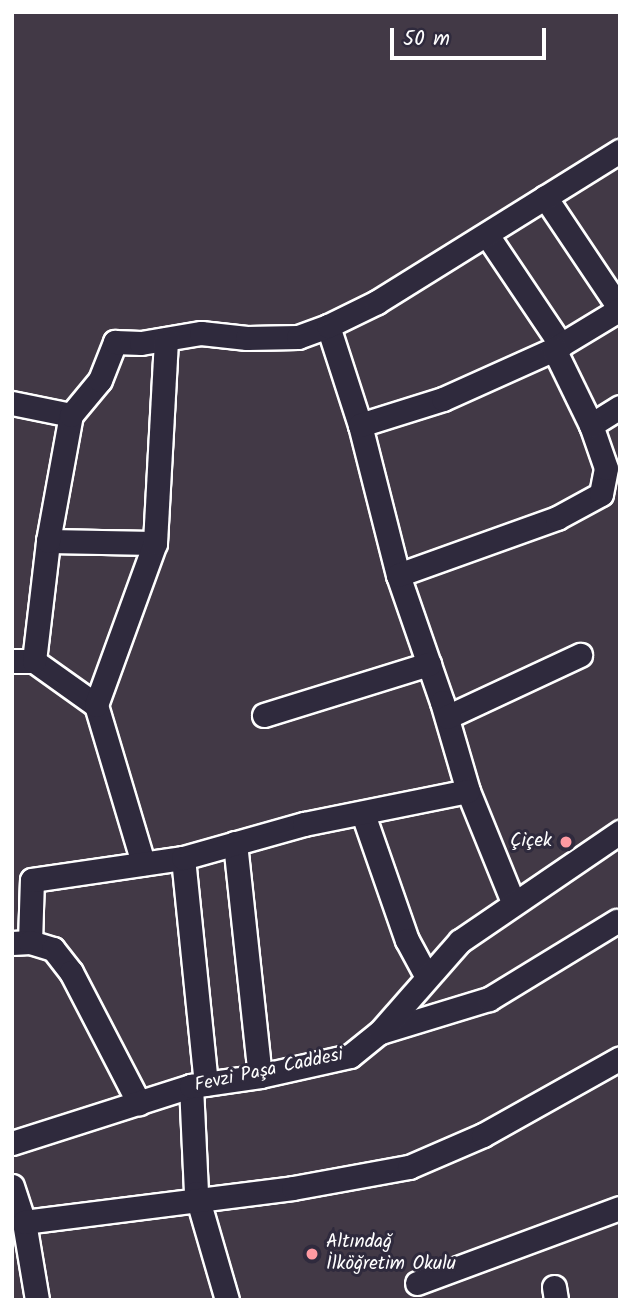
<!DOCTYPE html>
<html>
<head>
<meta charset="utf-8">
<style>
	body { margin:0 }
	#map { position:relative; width:632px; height:1312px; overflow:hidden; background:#423946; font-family:Kalam,sans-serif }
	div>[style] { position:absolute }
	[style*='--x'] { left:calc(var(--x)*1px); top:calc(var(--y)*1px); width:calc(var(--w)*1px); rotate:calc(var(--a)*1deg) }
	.roads { filter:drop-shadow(2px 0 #fff) drop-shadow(-2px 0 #fff) drop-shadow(0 2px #fff) drop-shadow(0 -2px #fff) }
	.minor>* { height:23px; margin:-11.5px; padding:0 11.5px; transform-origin:11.5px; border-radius:11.5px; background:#2f2a3d }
	.dots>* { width:19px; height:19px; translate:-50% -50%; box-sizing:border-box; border:4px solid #2f2a3d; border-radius:50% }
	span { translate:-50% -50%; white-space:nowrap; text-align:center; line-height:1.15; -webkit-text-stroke:6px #2f2a3d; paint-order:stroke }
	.poi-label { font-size:19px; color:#fff }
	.right { translate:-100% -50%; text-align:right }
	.left { translate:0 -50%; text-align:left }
	.street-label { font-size:19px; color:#fff }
	.frame { position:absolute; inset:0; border:14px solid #fff; pointer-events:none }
	.scale { position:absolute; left:390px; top:28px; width:156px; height:32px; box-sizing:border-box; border:4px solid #fff; border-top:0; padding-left:9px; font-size:21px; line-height:24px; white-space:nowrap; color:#fff; -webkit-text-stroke:5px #2f2a3d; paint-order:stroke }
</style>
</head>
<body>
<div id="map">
	<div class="roads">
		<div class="minor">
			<i style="--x:545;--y:197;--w:135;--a:56.2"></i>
			<i style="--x:487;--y:235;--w:133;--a:56.1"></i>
			<i style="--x:328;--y:326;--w:104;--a:72.1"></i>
			<i style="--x:360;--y:425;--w:155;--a:75.8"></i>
			<i style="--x:398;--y:575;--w:134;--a:70.9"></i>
			<i style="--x:442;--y:702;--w:93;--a:73.7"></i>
			<i style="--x:468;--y:791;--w:120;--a:67.9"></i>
			<i style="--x:12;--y:403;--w:60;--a:11.5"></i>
			<i style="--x:360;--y:425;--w:87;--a:-17.4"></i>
			<i style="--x:443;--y:399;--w:122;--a:-24.2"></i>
			<i style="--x:554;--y:349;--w:77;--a:-31.2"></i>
			<i style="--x:591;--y:425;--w:34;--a:-32"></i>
			<i style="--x:48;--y:541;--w:107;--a:1.1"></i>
			<i style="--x:398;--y:575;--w:169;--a:-19.7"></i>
			<i style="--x:557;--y:518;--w:50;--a:-28.6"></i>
			<i style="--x:601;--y:494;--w:26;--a:-79"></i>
			<i style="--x:606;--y:468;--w:46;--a:-109.2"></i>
			<i style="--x:591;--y:425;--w:85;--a:-116"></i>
			<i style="--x:12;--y:661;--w:22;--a:0"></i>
			<i style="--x:34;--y:661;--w:76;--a:35.4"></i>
			<i style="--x:96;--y:705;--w:165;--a:73.4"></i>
			<i style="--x:34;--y:661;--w:121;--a:-83.3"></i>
			<i style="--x:48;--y:541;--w:128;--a:-79.7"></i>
			<i style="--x:71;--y:415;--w:45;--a:-50.4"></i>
			<i style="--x:100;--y:380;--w:41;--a:-68.5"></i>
			<i style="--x:115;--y:342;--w:26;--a:2"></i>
			<i style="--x:141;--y:343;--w:61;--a:-9.5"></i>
			<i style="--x:201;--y:333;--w:46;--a:6.2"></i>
			<i style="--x:247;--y:338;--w:51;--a:-1.1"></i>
			<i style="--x:298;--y:337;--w:32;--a:-20"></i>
			<i style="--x:328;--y:326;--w:55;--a:-26.1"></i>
			<i style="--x:377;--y:302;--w:286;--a:-31.9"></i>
			<i style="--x:96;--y:705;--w:172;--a:-70"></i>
			<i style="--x:155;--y:543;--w:204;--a:-86.9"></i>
			<i style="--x:264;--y:715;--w:173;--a:-17.2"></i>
			<i style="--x:447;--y:717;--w:147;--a:-25"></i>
			<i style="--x:363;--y:814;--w:133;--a:70.8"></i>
			<i style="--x:407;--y:940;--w:42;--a:61.6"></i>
			<i style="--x:235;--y:843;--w:234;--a:83.9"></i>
			<i style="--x:183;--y:858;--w:227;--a:84.2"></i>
			<i style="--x:30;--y:942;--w:62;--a:-88.2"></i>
			<i style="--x:32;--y:880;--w:153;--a:-8.3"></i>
			<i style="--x:183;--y:858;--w:126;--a:-15.7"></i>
			<i style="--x:304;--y:824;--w:167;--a:-11.4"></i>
			<i style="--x:12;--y:943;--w:18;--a:-3"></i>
			<i style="--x:30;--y:942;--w:24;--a:17"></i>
			<i style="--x:53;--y:949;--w:29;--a:52"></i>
			<i style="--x:71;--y:972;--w:148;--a:62.6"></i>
			<i style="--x:381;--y:1032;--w:113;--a:-17"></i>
			<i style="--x:489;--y:999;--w:150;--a:-31.4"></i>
			<i style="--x:191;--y:1086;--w:107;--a:87.3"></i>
			<i style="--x:196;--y:1193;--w:111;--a:73.8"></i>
			<i style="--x:12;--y:1143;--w:188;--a:-17.7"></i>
			<i style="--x:191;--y:1086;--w:70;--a:-8.2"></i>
			<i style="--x:260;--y:1076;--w:92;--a:-12.5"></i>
			<i style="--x:350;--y:1056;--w:38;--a:-39"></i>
			<i style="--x:380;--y:1032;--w:121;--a:-48.7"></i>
			<i style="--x:460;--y:941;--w:194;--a:-34.3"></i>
			<i style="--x:12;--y:1186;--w:38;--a:72"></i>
			<i style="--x:24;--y:1222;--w:79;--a:80.5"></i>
			<i style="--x:24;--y:1222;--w:271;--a:-7.2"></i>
			<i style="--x:293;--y:1188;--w:118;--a:-10.3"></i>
			<i style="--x:409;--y:1167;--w:81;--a:-23.4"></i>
			<i style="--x:483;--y:1135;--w:157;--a:-29.3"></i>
			<i style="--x:417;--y:1283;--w:216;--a:-20.3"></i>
			<i style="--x:554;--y:1287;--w:13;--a:81"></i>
		</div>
	</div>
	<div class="dots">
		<i style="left:566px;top:842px;background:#ff9aa2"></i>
		<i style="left:312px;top:1254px;background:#ff9aa2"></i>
	</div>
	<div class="poi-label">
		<span class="right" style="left:552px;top:842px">Çiçek</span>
		<span class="left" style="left:326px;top:1254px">Altındağ<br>İlköğretim Okulu</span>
	</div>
	<div class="street-label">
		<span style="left:269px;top:1071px;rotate:-12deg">Fevzi Paşa Caddesi</span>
	</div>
	<div class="frame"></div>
	<div class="scale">50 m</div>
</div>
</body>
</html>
